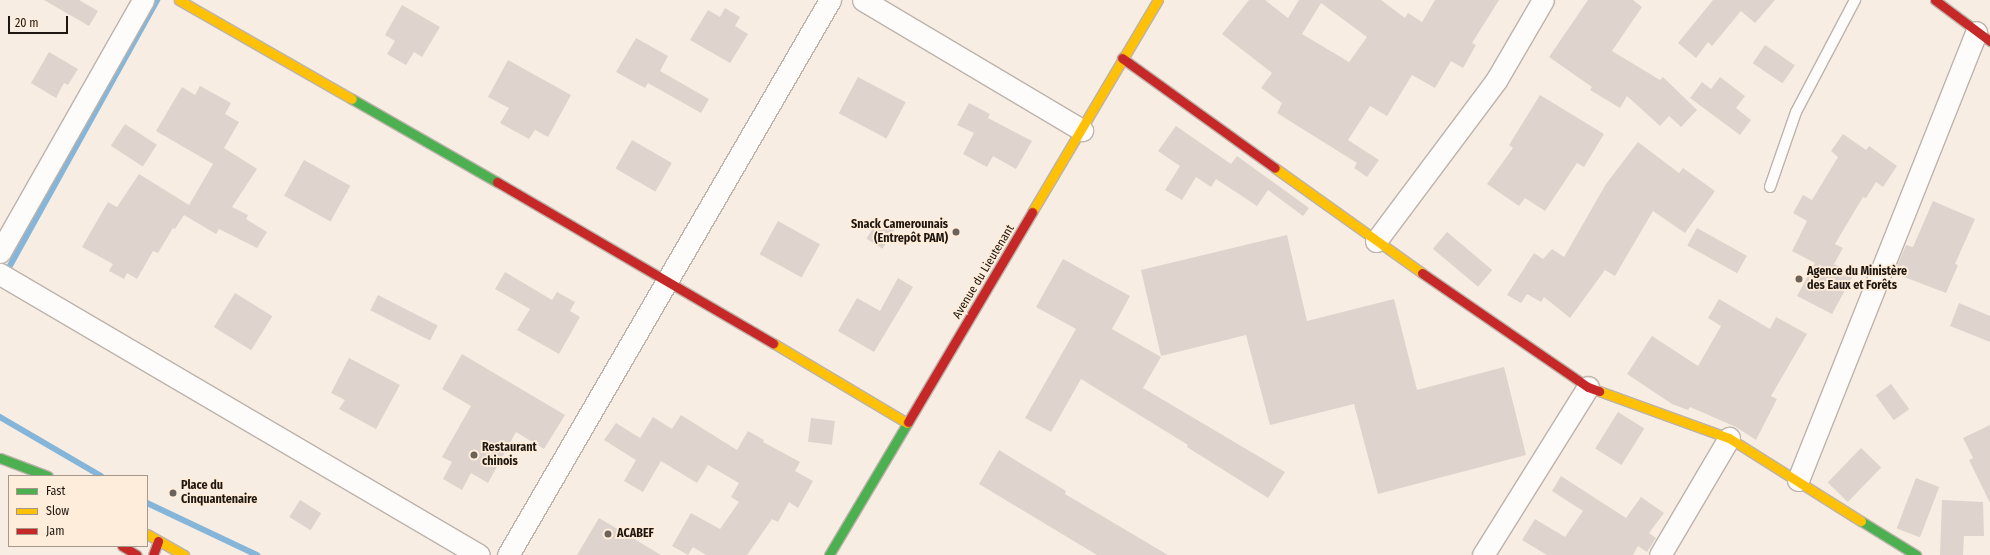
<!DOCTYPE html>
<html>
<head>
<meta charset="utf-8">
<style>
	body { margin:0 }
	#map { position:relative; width:1990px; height:555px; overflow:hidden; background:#f7ede3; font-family:"Fira Sans Condensed",sans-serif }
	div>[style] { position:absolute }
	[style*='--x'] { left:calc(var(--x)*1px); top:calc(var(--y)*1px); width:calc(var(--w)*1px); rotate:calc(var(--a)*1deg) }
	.stream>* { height:6px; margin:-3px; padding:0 3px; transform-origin:3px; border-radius:3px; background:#85b5d8 }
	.building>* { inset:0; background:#ded4cd; transform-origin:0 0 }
	.roads { filter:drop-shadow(1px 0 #bcb3ab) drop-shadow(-1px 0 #bcb3ab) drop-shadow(0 1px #bcb3ab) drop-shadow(0 -1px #bcb3ab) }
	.lane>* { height:10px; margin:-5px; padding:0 5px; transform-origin:5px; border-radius:5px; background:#fefcfb }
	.street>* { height:21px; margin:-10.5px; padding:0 10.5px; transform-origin:10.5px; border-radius:10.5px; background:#fefcfb }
	.fast>* { height:9px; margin:-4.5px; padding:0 4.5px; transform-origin:4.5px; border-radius:4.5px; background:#4caf50 }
	.slow>* { height:9px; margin:-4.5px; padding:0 4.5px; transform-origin:4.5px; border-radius:4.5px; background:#ffc107 }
	.jam>* { height:9px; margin:-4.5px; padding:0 4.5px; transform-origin:4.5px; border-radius:4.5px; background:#c62828 }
	.dots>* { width:11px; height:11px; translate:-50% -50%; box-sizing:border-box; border:2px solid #ffeddb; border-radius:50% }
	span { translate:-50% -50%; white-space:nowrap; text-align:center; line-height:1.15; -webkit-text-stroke:3.5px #ffeddb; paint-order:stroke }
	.poi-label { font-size:12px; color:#1f170f; font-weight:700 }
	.right { translate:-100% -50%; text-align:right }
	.left { translate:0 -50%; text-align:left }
	.street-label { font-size:12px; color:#1f170f }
	.legend { position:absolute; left:8px; top:475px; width:140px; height:72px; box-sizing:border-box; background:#ffeddb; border:1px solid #a59789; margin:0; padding:5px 7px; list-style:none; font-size:12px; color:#1f170f }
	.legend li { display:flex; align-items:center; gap:8px; height:20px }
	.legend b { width:20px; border:1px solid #a59789 }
	.scale { position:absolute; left:8px; top:16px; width:60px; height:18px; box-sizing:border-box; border:2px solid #1f170f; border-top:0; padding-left:5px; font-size:12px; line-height:14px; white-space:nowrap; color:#1f170f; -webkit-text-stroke:3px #ffeddb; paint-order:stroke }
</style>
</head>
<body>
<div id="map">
	<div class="stream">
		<i style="--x:7;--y:271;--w:310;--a:-61"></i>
		<i style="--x:0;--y:417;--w:117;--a:30.3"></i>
		<i style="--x:147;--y:503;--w:122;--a:25.3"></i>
	</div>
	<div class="building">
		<i style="clip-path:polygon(44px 0,79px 0,98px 11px,89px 26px)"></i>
		<i style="clip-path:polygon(evenodd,1249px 0,1265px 0,1288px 18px,1299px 0,1381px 0,1405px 18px,1408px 13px,1422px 22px,1435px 0,1499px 0,1472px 43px,1476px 45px,1463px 68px,1451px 61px,1435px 88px,1412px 75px,1387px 116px,1370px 106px,1348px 140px,1379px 160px,1367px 177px,1354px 168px,1357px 163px,1277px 113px,1282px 103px,1261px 88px,1272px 73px,1222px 34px,1249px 0,1321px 3px,1367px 37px,1349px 62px,1302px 34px,1321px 3px)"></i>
		<i style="clip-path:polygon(1588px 0,1633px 0,1642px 7px,1612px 51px,1660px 80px,1663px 77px,1697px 110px,1681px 127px,1669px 116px,1660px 126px,1627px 96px,1620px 108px,1590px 90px,1592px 87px,1549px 57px)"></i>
		<i style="clip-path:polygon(1713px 0,1775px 0,1755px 23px,1741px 11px,1712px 46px,1708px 42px,1696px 58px,1678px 43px)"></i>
		<i style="clip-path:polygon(402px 5px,440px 27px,422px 57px,414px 52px,406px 65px,387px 54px,395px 41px,385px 35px)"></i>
		<i style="clip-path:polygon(725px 8px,740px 17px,735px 26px,748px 34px,730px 63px,690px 40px,708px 10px,720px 17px)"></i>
		<i style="clip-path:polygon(636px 38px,668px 56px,660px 71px,709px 99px,701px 113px,648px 83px,645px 88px,616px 72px)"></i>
		<i style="left:1765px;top:45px;width:36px;height:22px;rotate:34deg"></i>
		<i style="clip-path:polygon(49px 52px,78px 69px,68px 85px,64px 83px,56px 98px,31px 83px)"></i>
		<i style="clip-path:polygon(508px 60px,571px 95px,548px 137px,535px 130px,529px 139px,500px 123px,509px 108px,488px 97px)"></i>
		<i style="left:858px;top:77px;width:54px;height:41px;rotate:28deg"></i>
		<i style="clip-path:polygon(1720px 77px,1745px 96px,1736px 108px,1751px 120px,1740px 135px,1690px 98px,1702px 82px,1711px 89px)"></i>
		<i style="clip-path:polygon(200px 86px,231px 103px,225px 114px,239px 122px,224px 148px,257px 169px,232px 207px,248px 215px,246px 219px,267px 232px,257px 248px,219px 229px,216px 234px,184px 215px,175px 229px,173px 228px,158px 253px,153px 251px,137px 279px,127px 273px,124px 279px,109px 271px,113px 264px,82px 247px,108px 202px,117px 207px,139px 174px,189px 205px,213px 164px,156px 131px,182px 87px,195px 95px)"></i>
		<i style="clip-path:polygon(1540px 95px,1604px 134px,1584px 167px,1577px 163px,1545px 211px,1525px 198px,1519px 206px,1487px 184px,1513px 148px,1509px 145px)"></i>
		<i style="clip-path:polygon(969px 103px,990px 114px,988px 118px,1032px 141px,1016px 169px,993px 156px,987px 167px,963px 154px,974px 133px,957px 125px)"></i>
		<i style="left:125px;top:124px;width:38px;height:26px;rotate:33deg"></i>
		<i style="clip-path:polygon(1176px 126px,1231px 164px,1237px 156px,1309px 208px,1303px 216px,1268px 190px,1257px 206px,1216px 179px,1211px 187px,1196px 177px,1182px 200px,1165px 190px,1180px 166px,1158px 151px)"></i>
		<i style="clip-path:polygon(1843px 134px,1866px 150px,1869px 146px,1897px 166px,1883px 187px,1876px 182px,1866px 198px,1863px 197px,1835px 244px,1843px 248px,1834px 264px,1854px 274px,1832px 314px,1797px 296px,1815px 263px,1792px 251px,1807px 221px,1793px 213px,1803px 195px,1812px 200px,1838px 157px,1831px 151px)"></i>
		<i style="left:632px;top:140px;width:46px;height:33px;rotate:30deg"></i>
		<i style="clip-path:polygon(1638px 142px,1679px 173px,1683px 168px,1715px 191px,1685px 233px,1653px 211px,1615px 276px,1605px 270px,1570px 318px,1544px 297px,1541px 302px,1527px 294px,1521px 303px,1507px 295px,1534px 253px,1543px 259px,1552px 249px,1564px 257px,1606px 184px)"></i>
		<i style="left:304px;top:160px;width:53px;height:41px;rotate:29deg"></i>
		<i style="clip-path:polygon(1933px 201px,1975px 219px,1955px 264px,1958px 265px,1946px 293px,1894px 273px,1906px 245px,1913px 247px)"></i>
		<i style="left:878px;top:220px;width:19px;height:22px;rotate:32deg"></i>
		<i style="left:778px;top:221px;width:48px;height:38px;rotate:29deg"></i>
		<i style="left:1697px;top:228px;width:57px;height:20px;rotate:29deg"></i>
		<i style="left:1447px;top:232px;width:59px;height:22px;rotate:40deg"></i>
		<i style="clip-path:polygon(1287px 235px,1307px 321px,1394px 299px,1417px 390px,1504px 367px,1526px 455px,1378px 494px,1354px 404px,1270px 425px,1246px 335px,1161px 356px,1141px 270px)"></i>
		<i style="clip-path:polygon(1063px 259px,1130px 296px,1112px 329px,1161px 357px,1143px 388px,1285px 472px,1268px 498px,1187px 447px,1188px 445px,1081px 379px,1051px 432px,1025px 418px,1076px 329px,1036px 307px)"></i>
		<i style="clip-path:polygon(505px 272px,552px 300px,557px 292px,575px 302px,570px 311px,580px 317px,559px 354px,517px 330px,530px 309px,495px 289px)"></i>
		<i style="clip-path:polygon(898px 278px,913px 287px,874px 352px,838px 331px,857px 298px,880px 311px)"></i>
		<i style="left:235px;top:293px;width:44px;height:40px;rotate:32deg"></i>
		<i style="left:378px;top:295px;width:67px;height:17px;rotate:27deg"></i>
		<i style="clip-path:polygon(1719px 299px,1770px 329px,1776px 317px,1807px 334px,1771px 396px,1777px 399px,1756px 440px,1736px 427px,1690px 407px,1688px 410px,1672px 404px,1627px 374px,1652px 336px,1698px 366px,1721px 326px,1708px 318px)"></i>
		<i style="clip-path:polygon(1959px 303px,1990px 316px,1990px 342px,1950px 326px)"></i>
		<i style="clip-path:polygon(462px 354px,565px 415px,544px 449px,516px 432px,488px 483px,471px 473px,462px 490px,443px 479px,452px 462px,442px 457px,471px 406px,442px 389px)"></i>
		<i style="clip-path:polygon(349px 358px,400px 385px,376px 429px,339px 409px,345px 400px,331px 393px)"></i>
		<i style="left:1891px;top:384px;width:31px;height:19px;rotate:54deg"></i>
		<i style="left:1618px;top:412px;width:31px;height:43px;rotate:32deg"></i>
		<i style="clip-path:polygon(681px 415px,737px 450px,748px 431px,764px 440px,763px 442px,800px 462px,795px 471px,813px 481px,798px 508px,789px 502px,778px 522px,772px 519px,747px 555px,706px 555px,693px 547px,688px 555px,672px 546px,691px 513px,720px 529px,739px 502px,731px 497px,739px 483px,708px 465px,697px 483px,661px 461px,643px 492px,624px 481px,636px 460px,604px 440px,616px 423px,640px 438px,653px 417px,672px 429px)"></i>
		<i style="left:811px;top:418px;width:24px;height:24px;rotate:7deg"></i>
		<i style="clip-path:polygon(1990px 425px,1990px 503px,1969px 460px,1973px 458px,1963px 438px)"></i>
		<i style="left:1861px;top:448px;width:28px;height:48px;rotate:44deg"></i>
		<i style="clip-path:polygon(999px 450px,1066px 491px,1065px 494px,1168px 555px,1097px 555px,979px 484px)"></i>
		<i style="clip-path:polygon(1561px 476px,1626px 518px,1641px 497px,1664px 513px,1649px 533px,1656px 538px,1647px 552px,1638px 546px,1633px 555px,1547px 555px,1522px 540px,1535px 519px,1565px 537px,1583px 511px,1552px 491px)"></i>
		<i style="left:1916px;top:478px;width:25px;height:54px;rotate:21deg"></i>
		<i style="left:300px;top:500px;width:25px;height:20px;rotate:32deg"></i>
		<i style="clip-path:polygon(1942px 500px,1983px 502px,1984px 536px,1964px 536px,1963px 555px,1940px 555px)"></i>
		<i style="clip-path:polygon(599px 518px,661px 555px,577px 555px)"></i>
	</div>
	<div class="roads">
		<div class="lane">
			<i style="--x:1770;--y:187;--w:79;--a:-70.9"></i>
			<i style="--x:1796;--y:112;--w:127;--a:-62.2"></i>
		</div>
		<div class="street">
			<i style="--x:863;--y:0;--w:255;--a:30.7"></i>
			<i style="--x:1376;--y:241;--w:202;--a:-53.2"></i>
			<i style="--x:1497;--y:79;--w:91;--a:-59.8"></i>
			<i style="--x:0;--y:252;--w:290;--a:-60.4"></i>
			<i style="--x:0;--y:274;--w:555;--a:30.4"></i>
			<i style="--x:1798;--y:480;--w:482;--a:-68.3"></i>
			<i style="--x:508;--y:555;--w:642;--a:-59.88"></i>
			<i style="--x:1483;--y:555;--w:198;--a:-58"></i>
			<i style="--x:1660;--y:555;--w:136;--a:-59.5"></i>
		</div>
		<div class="fast">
			<i style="--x:352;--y:99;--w:167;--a:29.8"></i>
			<i style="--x:0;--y:458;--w:51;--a:20.6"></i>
			<i style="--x:1861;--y:521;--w:65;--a:31.7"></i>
			<i style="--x:829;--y:555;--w:155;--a:-59.3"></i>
		</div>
		<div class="slow">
			<i style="--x:179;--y:0;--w:199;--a:29.8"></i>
			<i style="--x:1275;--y:168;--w:181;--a:35.5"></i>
			<i style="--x:1032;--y:212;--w:247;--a:-59.3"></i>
			<i style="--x:773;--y:343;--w:156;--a:30.8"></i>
			<i style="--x:1599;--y:391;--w:138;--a:19.9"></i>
			<i style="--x:1729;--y:438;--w:156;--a:32.2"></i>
			<i style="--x:147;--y:534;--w:43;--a:29.6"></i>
		</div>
		<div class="jam">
			<i style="--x:1935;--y:0;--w:69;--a:36.7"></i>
			<i style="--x:1122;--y:58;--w:188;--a:35.7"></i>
			<i style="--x:497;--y:182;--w:320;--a:30.3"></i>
			<i style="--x:1422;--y:273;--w:201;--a:34.5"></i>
			<i style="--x:1588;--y:387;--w:12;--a:20"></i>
			<i style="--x:908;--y:422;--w:244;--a:-59.4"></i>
			<i style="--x:122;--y:546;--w:17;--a:31"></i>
			<i style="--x:153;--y:555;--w:15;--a:-70"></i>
		</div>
	</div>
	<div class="dots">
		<i style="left:956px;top:232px;background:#6b6259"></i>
		<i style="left:1799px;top:279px;background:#6b6259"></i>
		<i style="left:474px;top:455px;background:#6b6259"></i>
		<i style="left:173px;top:493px;background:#6b6259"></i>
		<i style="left:608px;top:534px;background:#6b6259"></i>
	</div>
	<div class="poi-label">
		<span class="right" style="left:948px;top:232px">Snack Camerounais<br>(Entrepôt PAM)</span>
		<span class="left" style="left:1807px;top:279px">Agence du Ministère<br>des Eaux et Forêts</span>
		<span class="left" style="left:482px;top:455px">Restaurant<br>chinois</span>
		<span class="left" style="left:181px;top:493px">Place du<br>Cinquantenaire</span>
		<span class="left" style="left:617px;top:534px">ACABEF</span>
	</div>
	<div class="street-label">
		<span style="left:984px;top:272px;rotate:-59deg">Avenue du Lieutenant</span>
	</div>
	<ul class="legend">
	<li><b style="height:5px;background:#4caf50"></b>Fast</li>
	<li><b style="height:5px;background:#ffc107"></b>Slow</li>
	<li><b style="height:5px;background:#c62828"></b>Jam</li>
	</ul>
	<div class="scale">20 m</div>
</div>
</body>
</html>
